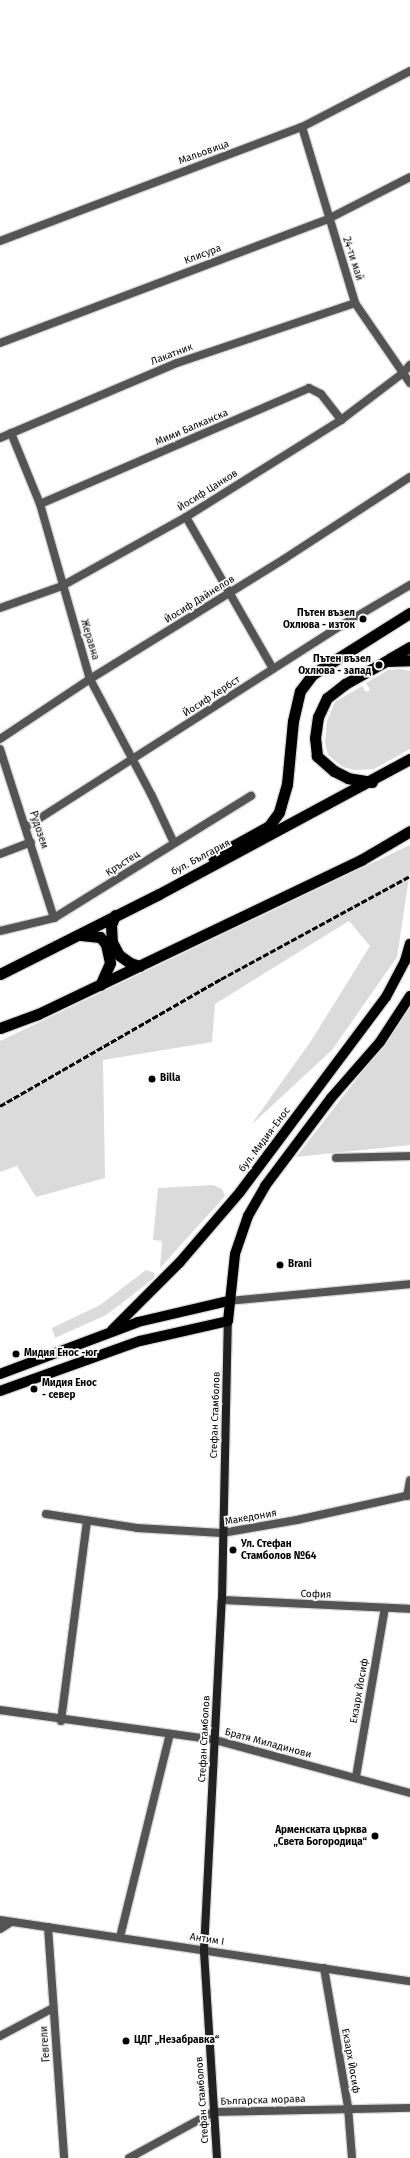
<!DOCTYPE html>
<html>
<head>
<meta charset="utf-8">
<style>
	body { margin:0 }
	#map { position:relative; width:410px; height:2158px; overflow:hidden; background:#fff; font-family:"Fira Sans",sans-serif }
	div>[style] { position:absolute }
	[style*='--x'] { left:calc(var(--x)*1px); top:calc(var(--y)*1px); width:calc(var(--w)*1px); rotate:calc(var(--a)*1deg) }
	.green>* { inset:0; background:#dbdbdb }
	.roads { filter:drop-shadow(1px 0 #dbdbdb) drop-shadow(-1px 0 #dbdbdb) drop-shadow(0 1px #dbdbdb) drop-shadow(0 -1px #dbdbdb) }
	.minor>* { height:8px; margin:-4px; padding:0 4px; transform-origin:4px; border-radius:4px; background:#545454 }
	.secondary>* { height:8px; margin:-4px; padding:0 4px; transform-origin:4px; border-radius:4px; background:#212121 }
	.primary>* { height:10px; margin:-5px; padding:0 5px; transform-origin:5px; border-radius:5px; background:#000 }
	.trunk>* { height:11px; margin:-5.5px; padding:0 5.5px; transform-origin:5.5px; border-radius:5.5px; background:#000 }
	.rail>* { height:3px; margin-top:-1.5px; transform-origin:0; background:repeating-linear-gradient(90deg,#000 0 6px,transparent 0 8px) }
	.dots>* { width:11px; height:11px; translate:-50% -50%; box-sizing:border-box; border:2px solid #fff; border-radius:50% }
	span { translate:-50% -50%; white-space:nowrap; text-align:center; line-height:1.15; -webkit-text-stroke:3.5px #fff; paint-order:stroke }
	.street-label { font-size:10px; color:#000 }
	.poi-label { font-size:10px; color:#000; font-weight:700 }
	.right { translate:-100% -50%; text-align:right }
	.left { translate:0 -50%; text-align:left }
</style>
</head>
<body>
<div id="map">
	<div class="green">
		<i style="clip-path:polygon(400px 669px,410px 671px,410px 749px,374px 769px,355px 770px,343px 767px,328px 755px,325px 743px,327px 721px,335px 702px,362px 686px,366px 692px,370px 690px,366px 683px,388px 670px)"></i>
		<i style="clip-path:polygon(410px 845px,410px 871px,397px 957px,332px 1050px,251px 1125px,311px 1041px,370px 946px,349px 921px,215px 1004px,212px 1042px,103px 1060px,105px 1178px,36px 1197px,17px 1166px,0 1172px,0 1041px)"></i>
		<i style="clip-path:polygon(410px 1007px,410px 1145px,296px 1157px,376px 1054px)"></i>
		<i style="clip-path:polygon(213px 1185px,222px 1189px,225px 1196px,160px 1268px,162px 1241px,153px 1240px,158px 1188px)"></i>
		<i style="clip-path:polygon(146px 1270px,155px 1273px,154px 1278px,126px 1300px,106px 1315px,55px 1338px,52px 1328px,100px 1305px)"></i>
	</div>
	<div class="roads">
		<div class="minor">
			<i style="--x:302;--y:127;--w:184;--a:73.2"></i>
			<i style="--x:355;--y:303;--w:97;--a:55.5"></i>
			<i style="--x:0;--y:241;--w:323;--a:-20.7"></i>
			<i style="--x:302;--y:127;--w:122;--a:-27.4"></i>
			<i style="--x:0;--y:343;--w:351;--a:-20.7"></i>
			<i style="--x:328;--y:219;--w:92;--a:-27.1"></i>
			<i style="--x:11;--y:433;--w:77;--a:67.8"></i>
			<i style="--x:40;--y:504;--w:182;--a:74.1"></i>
			<i style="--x:90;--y:679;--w:132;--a:62.1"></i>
			<i style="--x:152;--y:796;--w:52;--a:64.9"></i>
			<i style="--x:0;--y:438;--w:192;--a:-23"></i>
			<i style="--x:177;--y:363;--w:188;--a:-18.6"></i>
			<i style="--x:40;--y:504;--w:293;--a:-23.3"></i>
			<i style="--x:309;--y:388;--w:13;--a:27"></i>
			<i style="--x:321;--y:394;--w:33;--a:52"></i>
			<i style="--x:186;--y:517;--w:175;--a:60.2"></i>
			<i style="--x:0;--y:608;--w:66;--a:-19.5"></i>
			<i style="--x:62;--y:586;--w:142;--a:-29.1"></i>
			<i style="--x:186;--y:517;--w:183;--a:-32"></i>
			<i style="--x:341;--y:420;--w:78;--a:-37.2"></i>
			<i style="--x:403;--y:373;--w:11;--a:-49"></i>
			<i style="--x:0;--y:739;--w:108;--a:-33.7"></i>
			<i style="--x:90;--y:679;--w:228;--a:-31.7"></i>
			<i style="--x:284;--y:559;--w:150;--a:-33.1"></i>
			<i style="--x:0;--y:749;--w:177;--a:72.3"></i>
			<i style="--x:26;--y:827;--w:363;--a:-32.6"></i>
			<i style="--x:332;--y:631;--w:91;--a:-30.5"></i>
			<i style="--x:0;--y:854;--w:33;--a:-21"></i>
			<i style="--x:0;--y:931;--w:56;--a:-13.5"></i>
			<i style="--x:54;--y:918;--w:232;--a:-31.8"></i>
			<i style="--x:336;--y:1158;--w:74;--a:-1.5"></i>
			<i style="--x:228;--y:1301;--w:183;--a:-5.3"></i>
			<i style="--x:407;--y:1496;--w:16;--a:-79"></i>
			<i style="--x:46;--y:1514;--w:92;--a:8.7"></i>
			<i style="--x:137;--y:1528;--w:85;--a:3.4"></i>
			<i style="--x:222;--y:1533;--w:76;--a:-9.8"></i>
			<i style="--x:297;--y:1520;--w:116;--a:-12.5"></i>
			<i style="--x:222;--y:1600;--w:188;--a:2.7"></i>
			<i style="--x:0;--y:1710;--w:217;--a:7.9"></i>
			<i style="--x:215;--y:1740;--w:202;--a:15.2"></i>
			<i style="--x:61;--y:1721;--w:201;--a:-82.6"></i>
			<i style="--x:356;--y:1777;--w:171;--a:-80.3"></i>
			<i style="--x:0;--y:1920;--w:415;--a:8.5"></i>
			<i style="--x:48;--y:1927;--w:232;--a:86"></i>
			<i style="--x:0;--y:1929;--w:13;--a:-32"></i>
			<i style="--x:120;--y:1937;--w:209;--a:-76.2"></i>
			<i style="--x:324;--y:1968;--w:141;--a:80.2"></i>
			<i style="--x:348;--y:2107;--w:51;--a:85.5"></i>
			<i style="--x:0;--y:2036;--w:60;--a:-27.8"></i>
			<i style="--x:129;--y:2158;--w:96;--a:-28.7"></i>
			<i style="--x:213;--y:2112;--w:197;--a:-1.2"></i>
		</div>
		<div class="secondary">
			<i style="--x:217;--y:2158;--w:208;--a:-93.6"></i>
			<i style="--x:204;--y:1950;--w:350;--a:-87.1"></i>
			<i style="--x:222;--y:1600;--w:279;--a:-88.8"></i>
		</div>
		<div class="primary">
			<i style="--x:112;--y:1330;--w:96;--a:-45"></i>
			<i style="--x:180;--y:1262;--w:92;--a:-49.4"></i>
			<i style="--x:240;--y:1192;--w:244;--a:-53.2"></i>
			<i style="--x:386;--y:997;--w:41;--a:-62.2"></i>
			<i style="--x:405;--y:961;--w:18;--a:-74"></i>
			<i style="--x:0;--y:1374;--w:147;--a:-20.6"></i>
			<i style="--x:138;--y:1322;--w:92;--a:-13.1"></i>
			<i style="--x:0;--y:1391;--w:149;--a:-19.7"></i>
			<i style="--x:140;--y:1341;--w:90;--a:-12.8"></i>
			<i style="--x:228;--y:1321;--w:67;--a:-84"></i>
			<i style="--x:235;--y:1254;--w:40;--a:-71.1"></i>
			<i style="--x:248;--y:1216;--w:34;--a:-60"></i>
			<i style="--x:265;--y:1186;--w:110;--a:-53.1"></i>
			<i style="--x:331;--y:1098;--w:74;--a:-48.8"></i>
			<i style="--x:380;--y:1042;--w:55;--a:-56.9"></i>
		</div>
		<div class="trunk">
			<i style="--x:389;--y:659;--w:24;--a:-30"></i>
			<i style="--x:372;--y:782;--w:24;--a:-171"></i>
			<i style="--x:348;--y:778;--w:16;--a:-153"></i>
			<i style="--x:334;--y:771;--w:23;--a:-139"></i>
			<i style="--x:317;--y:756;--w:18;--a:-96"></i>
			<i style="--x:315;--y:738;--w:21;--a:-82"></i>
			<i style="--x:318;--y:717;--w:21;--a:-65"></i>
			<i style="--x:327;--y:698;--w:23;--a:-38"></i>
			<i style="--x:345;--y:684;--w:47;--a:-29.3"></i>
			<i style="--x:386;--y:661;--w:24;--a:-2"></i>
			<i style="--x:213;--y:857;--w:64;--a:-29"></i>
			<i style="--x:269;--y:826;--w:17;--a:-54"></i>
			<i style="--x:279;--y:812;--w:29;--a:-74"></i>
			<i style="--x:287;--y:784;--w:63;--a:-84.6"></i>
			<i style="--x:293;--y:721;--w:31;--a:-77"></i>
			<i style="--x:300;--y:691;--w:21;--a:-53"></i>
			<i style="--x:313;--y:674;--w:115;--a:-32.2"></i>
			<i style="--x:115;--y:915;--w:11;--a:112"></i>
			<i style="--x:111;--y:925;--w:17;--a:87"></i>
			<i style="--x:112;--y:942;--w:15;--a:62"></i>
			<i style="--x:119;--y:955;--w:14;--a:36"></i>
			<i style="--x:130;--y:963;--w:10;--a:17"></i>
			<i style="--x:81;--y:935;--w:19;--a:6"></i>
			<i style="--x:100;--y:937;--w:9;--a:49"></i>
			<i style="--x:106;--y:944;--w:19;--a:78"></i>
			<i style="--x:110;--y:963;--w:24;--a:114"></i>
			<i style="--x:0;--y:974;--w:178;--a:-26.7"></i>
			<i style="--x:159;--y:894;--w:285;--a:-28.3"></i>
			<i style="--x:0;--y:1028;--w:40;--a:-20.2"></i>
			<i style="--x:38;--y:1014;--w:358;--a:-25.5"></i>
			<i style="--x:361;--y:860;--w:57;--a:-30.6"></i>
		</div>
	</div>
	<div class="rail">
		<i style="--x:0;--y:1106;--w:255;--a:-29.9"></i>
		<i style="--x:221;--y:979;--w:215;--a:-28.6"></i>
	</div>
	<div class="dots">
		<i style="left:363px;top:619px;background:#000"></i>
		<i style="left:379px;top:665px;background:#000"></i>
		<i style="left:152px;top:1079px;background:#000"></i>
		<i style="left:280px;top:1265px;background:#000"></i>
		<i style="left:16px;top:1354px;background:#000"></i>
		<i style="left:34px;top:1389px;background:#000"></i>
		<i style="left:233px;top:1550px;background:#000"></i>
		<i style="left:375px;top:1836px;background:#000"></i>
		<i style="left:126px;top:2041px;background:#000"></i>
	</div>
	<div class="street-label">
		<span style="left:204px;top:153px;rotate:-20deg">Мальовица</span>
		<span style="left:203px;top:255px;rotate:-21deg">Клисура</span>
		<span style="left:352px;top:259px;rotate:72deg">24-ти май</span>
		<span style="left:172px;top:355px;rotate:-21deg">Лакатник</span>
		<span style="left:192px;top:428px;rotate:-23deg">Мими Балканска</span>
		<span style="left:208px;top:491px;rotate:-32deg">Йосиф Цанков</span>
		<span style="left:200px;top:600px;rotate:-32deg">Йосиф Дайнелов</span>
		<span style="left:89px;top:640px;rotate:73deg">Жеравна</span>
		<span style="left:212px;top:697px;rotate:-33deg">Йосиф Хербст</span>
		<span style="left:38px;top:830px;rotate:72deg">Рудозем</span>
		<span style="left:201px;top:858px;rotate:-28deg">бул. България</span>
		<span style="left:123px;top:864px;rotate:-33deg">Кръстец</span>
		<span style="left:265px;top:1140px;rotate:-53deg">бул. Мидия-Енос</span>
		<span style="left:216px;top:1415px;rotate:-88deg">Стефан Стамболов</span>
		<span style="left:251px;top:1518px;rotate:-10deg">Македония</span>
		<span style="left:316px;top:1595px;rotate:2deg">София</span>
		<span style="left:360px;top:1691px;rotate:-80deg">Екзарх Йосиф</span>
		<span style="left:205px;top:1739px;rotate:-87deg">Стефан Стамболов</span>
		<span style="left:268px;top:1744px;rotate:15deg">Братя Миладинови</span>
		<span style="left:207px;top:1940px;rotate:9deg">Антим I</span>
		<span style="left:46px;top:2044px;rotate:-94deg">Гевгели</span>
		<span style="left:350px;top:2061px;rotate:80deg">Екзарх Йосиф</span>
		<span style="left:203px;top:2100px;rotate:-94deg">Стефан Стамболов</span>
		<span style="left:263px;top:2101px;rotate:-2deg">Българска морава</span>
	</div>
	<div class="poi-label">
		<span class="right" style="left:355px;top:619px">Пътен възел<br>Охлюва - изток</span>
		<span class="right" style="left:371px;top:665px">Пътен възел<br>Охлюва - запад</span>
		<span class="left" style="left:160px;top:1079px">Billa</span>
		<span class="left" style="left:288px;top:1265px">Brani</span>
		<span class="left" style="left:24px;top:1354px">Мидия Енос -юг</span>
		<span class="left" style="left:42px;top:1389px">Мидия Енос<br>- север</span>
		<span class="left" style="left:241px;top:1550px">Ул. Стефан<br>Стамболов №64</span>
		<span class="right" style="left:367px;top:1836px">Арменската църква<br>„Света Богородица“</span>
		<span class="left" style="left:134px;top:2041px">ЦДГ „Незабравка“</span>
	</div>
</div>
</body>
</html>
